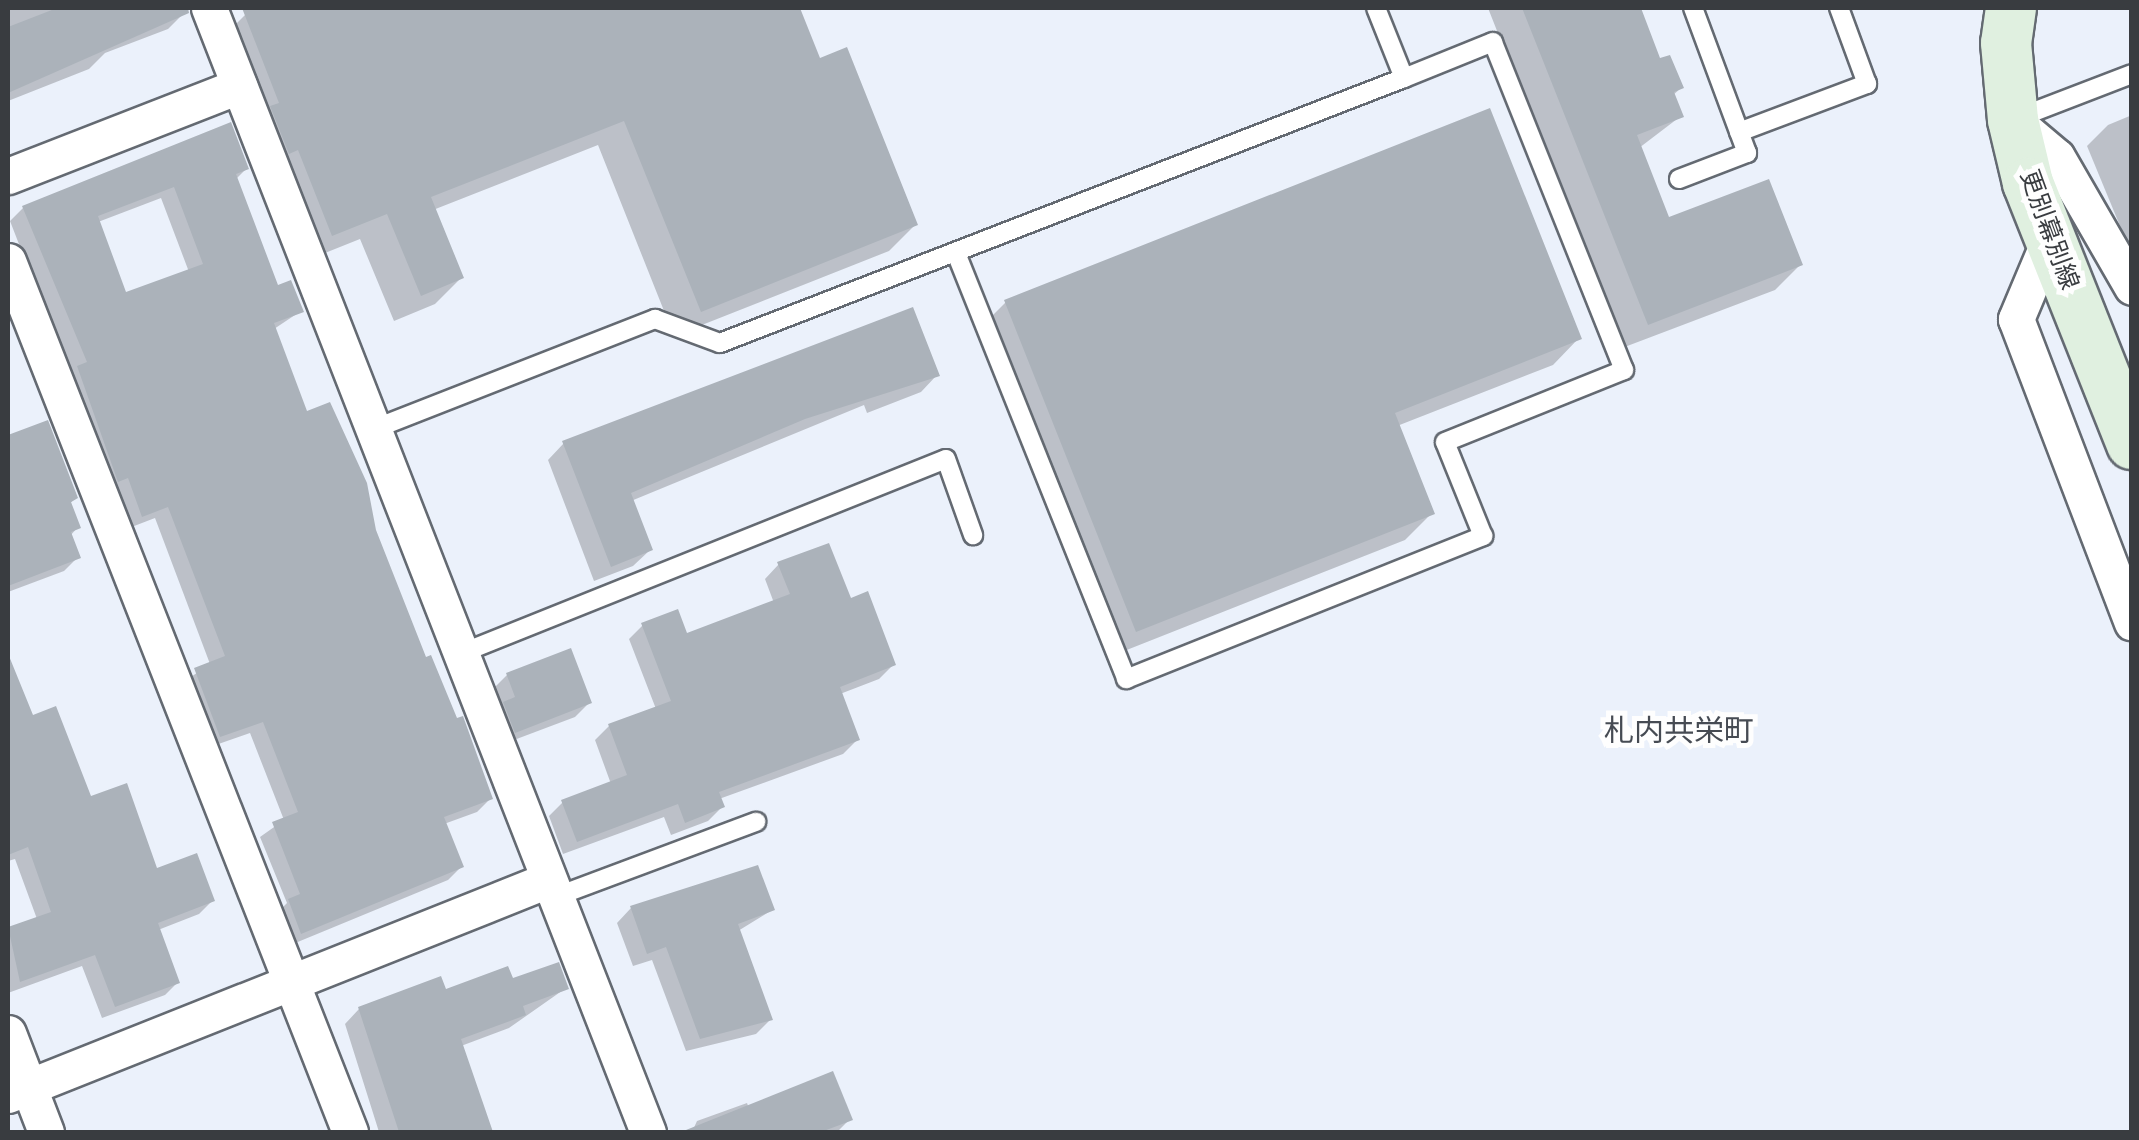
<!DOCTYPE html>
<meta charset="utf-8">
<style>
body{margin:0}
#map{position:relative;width:2139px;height:1140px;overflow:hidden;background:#ebf1fb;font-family:Roboto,"Noto Sans JP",sans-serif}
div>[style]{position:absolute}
.shadow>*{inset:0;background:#0003}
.building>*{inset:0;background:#abb2ba}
.roads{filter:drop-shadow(2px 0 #646a72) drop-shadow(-2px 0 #646a72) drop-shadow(0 2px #646a72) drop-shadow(0 -2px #646a72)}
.lane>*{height:18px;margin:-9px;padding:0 9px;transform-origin:9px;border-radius:9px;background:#fff}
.street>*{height:35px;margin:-17.5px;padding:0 17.5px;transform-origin:17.5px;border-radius:17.5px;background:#fff}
.secondary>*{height:50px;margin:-25px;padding:0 25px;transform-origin:25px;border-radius:25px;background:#e0f0e0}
span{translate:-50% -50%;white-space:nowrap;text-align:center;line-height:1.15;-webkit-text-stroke:10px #fefefe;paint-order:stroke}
.street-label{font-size:25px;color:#393c40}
.quarter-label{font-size:30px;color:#464b53}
.frame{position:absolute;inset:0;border:10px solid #393c40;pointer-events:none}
</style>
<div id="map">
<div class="shadow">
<i style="clip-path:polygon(8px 8px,181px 8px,183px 14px,168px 29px,105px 53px,89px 69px,8px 101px)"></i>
<i style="clip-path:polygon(263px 8px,798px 8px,819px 62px,915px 225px,889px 251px,674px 336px,598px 145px,433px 210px,461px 278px,435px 304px,394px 321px,360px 239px,305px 261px,219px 41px,245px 15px)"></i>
<i style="clip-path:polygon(1488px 8px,1638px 8px,1659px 61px,1681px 88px,1672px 96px,1681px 116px,1639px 148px,1667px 220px,1800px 265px,1775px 290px,1622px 348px)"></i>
<i style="clip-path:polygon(2132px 115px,2132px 255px,2087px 146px,2108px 125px)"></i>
<i style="clip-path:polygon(evenodd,246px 169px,235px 180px,276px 288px,301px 311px,274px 329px,306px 414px,374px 531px,424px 660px,490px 799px,477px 812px,444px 824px,461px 867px,448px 880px,288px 946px,276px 914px,287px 903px,260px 837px,284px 820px,250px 733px,207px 748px,182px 683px,210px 664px,155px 518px,129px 528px,10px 221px,23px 208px,246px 169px,161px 198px,189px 272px,124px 295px,98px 222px,161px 198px)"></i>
<i style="clip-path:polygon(1006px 302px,1579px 338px,1553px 365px,1397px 426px,1432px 513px,1405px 540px,1109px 657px,979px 329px)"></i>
<i style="clip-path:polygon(937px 375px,921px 392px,867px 413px,864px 405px,631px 501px,650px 550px,633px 566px,594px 581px,548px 460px,564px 443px)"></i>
<i style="clip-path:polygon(48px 427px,76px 498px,69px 504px,78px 527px,70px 536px,78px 557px,64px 571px,8px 592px,8px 440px)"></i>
<i style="clip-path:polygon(779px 564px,849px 601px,893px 665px,879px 679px,840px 694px,857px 740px,843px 754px,719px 799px,722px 807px,708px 821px,671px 835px,664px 817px,563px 854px,549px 816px,563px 802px,611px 784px,595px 740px,609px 726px,656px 709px,629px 639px,643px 625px,686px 636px,774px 603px,765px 579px)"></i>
<i style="clip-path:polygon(8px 659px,31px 718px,89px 799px,156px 872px,212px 901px,199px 914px,158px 930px,178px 982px,165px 995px,102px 1018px,82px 966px,8px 993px,8px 930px,37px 919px,15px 859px,8px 861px)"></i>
<i style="clip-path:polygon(507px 675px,589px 703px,575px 717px,501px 745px,493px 689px)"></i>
<i style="clip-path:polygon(631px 908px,772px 910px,738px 931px,770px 1020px,756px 1034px,686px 1051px,652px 960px,633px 966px,617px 923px)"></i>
<i style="clip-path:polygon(511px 981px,566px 988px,509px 1028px,461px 1046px,492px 1132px,379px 1132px,345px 1024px,359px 1009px)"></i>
<i style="clip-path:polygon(747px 1103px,751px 1114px,850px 1119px,837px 1132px,761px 1132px,759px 1127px,692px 1132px,697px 1121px)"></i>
</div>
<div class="building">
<i style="clip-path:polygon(57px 8px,188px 8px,189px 13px,8px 93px,8px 27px)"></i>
<i style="clip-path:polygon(242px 8px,800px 8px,820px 58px,847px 47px,918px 225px,701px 312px,624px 121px,431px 197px,464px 278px,421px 296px,387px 214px,332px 236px,298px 150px,289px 154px,270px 106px,279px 103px)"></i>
<i style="clip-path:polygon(1522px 8px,1641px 8px,1660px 58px,1670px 55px,1684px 88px,1674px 92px,1684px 117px,1637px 135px,1669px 217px,1769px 179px,1803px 265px,1648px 325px)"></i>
<i style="clip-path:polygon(1490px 108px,1582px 339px,1395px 413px,1435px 514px,1136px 632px,1004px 300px)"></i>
<i style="clip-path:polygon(evenodd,231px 122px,249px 169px,236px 174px,278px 285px,291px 280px,304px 312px,274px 323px,307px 411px,330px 402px,367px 483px,376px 530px,426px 657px,431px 655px,457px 718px,463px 716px,493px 799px,444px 817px,464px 867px,301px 934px,288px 899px,300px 894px,272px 822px,298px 812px,263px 722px,220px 737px,194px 668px,225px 656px,168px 507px,142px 517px,128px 478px,118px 482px,77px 366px,87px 362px,22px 206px,231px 122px,174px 187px,203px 264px,126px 292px,98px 216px,174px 187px)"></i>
<i style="clip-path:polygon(913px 307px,940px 376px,805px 419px,631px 493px,653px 550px,611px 567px,562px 441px)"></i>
<i style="clip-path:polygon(48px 420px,78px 498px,71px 502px,81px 528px,71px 532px,81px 558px,8px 586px,8px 435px)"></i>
<i style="clip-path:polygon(829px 543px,851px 598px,868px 591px,896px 665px,840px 687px,860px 740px,719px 792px,725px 807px,685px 823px,678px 804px,577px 842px,561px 800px,627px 775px,608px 724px,671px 701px,641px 623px,678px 609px,687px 633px,790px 594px,777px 562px)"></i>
<i style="clip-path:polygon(571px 648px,592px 703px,515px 733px,503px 702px,515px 697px,506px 673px)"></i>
<i style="clip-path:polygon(9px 656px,33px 715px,56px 706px,91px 796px,127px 783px,157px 868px,197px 853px,215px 901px,158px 923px,180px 983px,115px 1007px,95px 955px,20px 982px,8px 927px,51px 912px,28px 847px,8px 855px)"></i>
<i style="clip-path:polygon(758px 865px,775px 910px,738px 924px,773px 1020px,700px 1039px,666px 947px,647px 954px,630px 906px)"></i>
<i style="clip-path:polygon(559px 962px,569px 989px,523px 1006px,526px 1015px,461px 1039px,493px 1132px,399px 1132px,358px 1007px,441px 976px,446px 989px,508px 966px,513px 978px)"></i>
<i style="clip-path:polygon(833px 1071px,853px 1120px,821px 1132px,681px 1132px)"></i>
</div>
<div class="roads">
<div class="lane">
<i style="left:2015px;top:119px;width:125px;rotate:-21deg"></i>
<i style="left:1739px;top:132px;width:137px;rotate:-20.6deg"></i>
<i style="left:1867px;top:84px;width:81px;rotate:-110.2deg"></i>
<i style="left:1679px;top:179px;width:73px;rotate:-20.9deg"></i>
<i style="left:1747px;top:153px;width:155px;rotate:-110.4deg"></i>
<i style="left:956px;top:253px;width:459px;rotate:68.2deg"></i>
<i style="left:1126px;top:679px;width:385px;rotate:-21.8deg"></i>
<i style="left:1483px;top:536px;width:101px;rotate:-112deg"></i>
<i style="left:1445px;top:442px;width:193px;rotate:-21.9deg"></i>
<i style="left:1624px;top:370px;width:353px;rotate:-111.8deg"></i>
<i style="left:1493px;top:42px;width:96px;rotate:158deg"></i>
<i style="left:374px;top:429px;width:302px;rotate:-21.4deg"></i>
<i style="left:655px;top:319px;width:69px;rotate:20.3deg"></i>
<i style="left:720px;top:343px;width:734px;rotate:-21.18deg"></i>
<i style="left:1404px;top:78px;width:75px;rotate:-111.8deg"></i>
<i style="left:462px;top:653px;width:521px;rotate:-21.84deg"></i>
<i style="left:946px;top:459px;width:81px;rotate:70.4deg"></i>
<i style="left:555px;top:897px;width:215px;rotate:-20.5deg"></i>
</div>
<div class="street">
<i style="left:209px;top:8px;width:1207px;rotate:68.67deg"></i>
<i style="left:2013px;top:120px;width:57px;rotate:40.1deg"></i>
<i style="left:2057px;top:157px;width:150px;rotate:60deg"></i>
<i style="left:8px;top:176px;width:248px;rotate:-21.3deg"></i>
<i style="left:2050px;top:238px;width:88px;rotate:112.8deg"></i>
<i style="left:2016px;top:319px;width:325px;rotate:69.1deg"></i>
<i style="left:8px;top:261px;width:936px;rotate:68.56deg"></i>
<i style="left:8px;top:1033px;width:106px;rotate:69deg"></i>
<i style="left:8px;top:1095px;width:581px;rotate:-21.71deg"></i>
</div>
<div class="secondary">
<i style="left:2011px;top:8px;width:35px;rotate:98deg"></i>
<i style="left:2006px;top:43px;width:77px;rotate:84.8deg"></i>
<i style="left:2013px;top:120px;width:65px;rotate:76.6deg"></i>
<i style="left:2028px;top:183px;width:281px;rotate:68.3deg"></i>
</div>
</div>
<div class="street-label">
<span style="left:2049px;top:230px;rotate:70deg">更別幕別線</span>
</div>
<div class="quarter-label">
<span style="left:1679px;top:731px">札内共栄町</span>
</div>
<div class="frame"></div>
</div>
